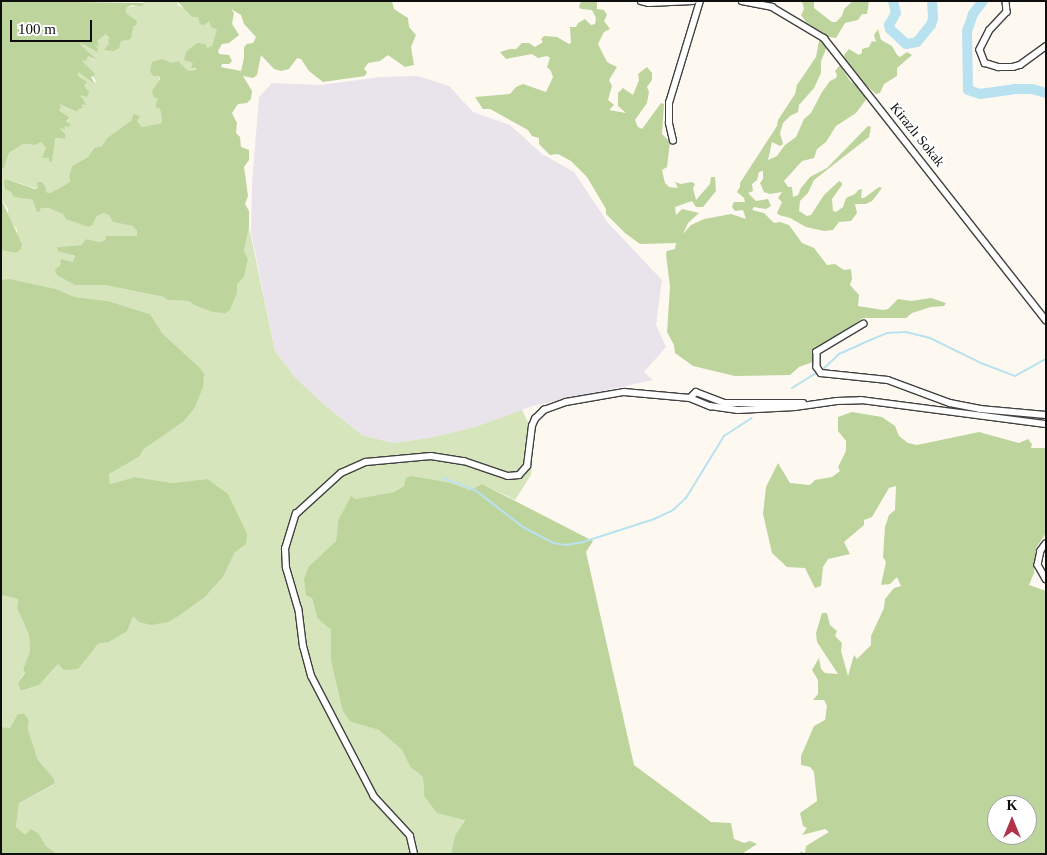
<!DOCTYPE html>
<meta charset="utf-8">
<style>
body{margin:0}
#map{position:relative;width:1047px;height:855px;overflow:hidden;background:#fdf9f0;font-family:Georgia,serif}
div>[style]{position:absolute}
.industrial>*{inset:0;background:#e9e3eb}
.green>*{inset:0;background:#d6e5bc}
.forest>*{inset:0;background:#bdd49d}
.stream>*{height:2px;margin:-1px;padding:0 1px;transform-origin:1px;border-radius:1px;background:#b9e2f0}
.river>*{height:10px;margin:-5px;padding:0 5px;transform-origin:5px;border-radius:5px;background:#b9e2f0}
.roads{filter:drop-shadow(1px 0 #414141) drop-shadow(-1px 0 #414141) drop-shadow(0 1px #414141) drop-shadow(0 -1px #414141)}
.minor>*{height:5.5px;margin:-2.75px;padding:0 2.75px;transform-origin:2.75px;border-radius:2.75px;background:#fff}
span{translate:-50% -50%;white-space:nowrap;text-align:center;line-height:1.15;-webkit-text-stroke:5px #fff;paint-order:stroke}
.street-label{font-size:14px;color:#0e0e0e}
.frame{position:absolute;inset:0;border:2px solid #0e0e0e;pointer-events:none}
.north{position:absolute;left:987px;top:795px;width:50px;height:50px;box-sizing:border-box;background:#fff;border:1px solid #9f9f9f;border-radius:50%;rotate:0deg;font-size:14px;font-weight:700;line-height:20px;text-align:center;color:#0e0e0e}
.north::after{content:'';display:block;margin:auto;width:18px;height:22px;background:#b03349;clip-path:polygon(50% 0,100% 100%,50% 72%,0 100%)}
.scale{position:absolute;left:10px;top:20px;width:82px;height:22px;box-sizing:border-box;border:2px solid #0e0e0e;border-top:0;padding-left:6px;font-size:15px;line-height:18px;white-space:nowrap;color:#0e0e0e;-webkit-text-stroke:4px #fff;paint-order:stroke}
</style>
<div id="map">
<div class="industrial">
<i style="clip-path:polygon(418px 76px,449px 86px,473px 112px,510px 125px,542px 154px,574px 172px,608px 223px,662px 280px,656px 325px,666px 347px,644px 372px,653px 380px,533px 406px,475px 427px,429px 438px,393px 443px,362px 435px,321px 402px,295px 377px,275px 351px,251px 232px,252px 184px,259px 97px,272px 83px,321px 85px,380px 77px)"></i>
</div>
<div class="green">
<i style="clip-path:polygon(143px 1px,177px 1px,178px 5px,218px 28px,212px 46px,193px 63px,195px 70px,159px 76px,158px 99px,162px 123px,142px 127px,137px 121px,132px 120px,107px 138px,102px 146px,94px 148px,88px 157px,72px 166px,69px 176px,70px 182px,50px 193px,6px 179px,14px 197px,33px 200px,41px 208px,49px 208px,93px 224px,97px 216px,102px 212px,109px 215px,114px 222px,134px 226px,137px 231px,137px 236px,106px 236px,105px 240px,100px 242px,86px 239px,81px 245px,57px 247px,75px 257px,75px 285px,105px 285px,164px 297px,167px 300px,189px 301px,194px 305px,230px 310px,237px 294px,237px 284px,245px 272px,248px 259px,244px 251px,249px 227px,275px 351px,295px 377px,321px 402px,362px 435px,393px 443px,429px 438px,475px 427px,522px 410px,534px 434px,531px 475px,515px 500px,482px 484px,470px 490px,451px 483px,404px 486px,394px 492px,355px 499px,338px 521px,336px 541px,309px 566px,312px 598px,317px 618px,331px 630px,331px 661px,351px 722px,379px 730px,402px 750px,410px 767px,423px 777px,424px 796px,465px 819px,455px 835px,451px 854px,57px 854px,46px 846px,39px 834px,25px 836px,16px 827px,19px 803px,53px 785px,54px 780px,38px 760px,28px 730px,29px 720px,18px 715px,10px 728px,1px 727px,1px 595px,18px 599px,17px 608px,29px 635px,30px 651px,23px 669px,25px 672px,18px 683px,22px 691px,39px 685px,58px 664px,78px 668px,98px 644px,109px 642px,133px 616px,180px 615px,205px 597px,223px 577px,235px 552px,207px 479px,172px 483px,135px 477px,110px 484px,109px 474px,139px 457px,144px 449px,184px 420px,199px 367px,163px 334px,150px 314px,108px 301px,75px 297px,56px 289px,1px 280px,1px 250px,16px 253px,17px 230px,8px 217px,8px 209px,1px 199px,1px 168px,4px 168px,9px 153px,23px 144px,36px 145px,41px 142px,46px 148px,55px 138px,64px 139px,58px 128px,64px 125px,70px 118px,58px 109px,58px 103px,62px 103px,76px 112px,81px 104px,87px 104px,79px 95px,84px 85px,78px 76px,78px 72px,95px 83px,96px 81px,80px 59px,88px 56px,97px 62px,80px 44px,100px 46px,96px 41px,106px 34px,120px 42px,136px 20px,126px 13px,126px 8px,144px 3px)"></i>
</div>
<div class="forest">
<i style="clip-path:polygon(1px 1px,144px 3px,142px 6px,132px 5px,126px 8px,126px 13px,136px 20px,137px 24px,133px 27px,131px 39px,121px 41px,119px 48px,114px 51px,104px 50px,109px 44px,108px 40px,110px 38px,106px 34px,97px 41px,100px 47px,95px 45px,98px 49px,97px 52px,85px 45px,80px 44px,98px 61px,88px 56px,86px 61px,81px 60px,94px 73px,95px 75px,91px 77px,95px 84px,78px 72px,78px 76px,87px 82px,84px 86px,89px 92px,87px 97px,80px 95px,87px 105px,82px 104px,83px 108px,78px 109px,77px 112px,58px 103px,61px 106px,59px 110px,70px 118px,66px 121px,70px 124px,69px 127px,64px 126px,65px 129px,59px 128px,65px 134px,65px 139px,55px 138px,52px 161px,49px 162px,49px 158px,42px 158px,46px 148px,41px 142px,36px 145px,23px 144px,9px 153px,4px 168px,1px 168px)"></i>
<i style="clip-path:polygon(evenodd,177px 1px,392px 1px,394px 9px,408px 18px,409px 27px,416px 35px,411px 47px,414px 65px,405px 67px,388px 55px,380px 61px,368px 63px,364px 69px,367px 72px,365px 76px,323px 82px,309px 71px,301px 59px,297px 58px,289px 69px,281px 71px,274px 69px,261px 55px,257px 75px,253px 78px,243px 76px,252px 91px,251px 99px,247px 103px,238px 104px,232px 113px,237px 123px,236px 133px,240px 137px,241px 147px,249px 150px,249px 160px,244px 167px,248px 196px,245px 204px,249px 211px,249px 227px,244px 251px,248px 259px,244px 277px,237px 284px,237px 294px,230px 310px,225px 313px,213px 312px,194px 305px,189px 301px,167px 300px,164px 297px,105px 285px,75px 285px,57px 275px,55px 269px,60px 266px,61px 259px,73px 262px,75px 256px,58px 251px,57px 247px,81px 245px,86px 239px,100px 242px,105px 240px,106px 236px,137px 236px,137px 231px,133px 226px,113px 222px,109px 215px,103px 213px,97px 216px,93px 224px,89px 227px,66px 219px,63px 214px,49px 208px,41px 208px,39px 212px,37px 212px,33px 200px,14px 197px,11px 192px,5px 189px,4px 181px,6px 179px,35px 189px,38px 188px,37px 182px,42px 182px,46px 188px,46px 192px,50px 193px,70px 182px,69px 176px,72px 166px,88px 157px,94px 148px,102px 146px,107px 138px,132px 120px,133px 114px,140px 116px,137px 121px,142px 127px,162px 123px,160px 109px,155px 107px,158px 99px,154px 97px,152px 91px,160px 79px,159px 76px,153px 76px,150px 71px,152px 62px,162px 59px,172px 63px,178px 61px,188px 71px,195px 70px,196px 68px,191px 68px,193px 63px,184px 60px,186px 52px,197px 43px,205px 44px,207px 48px,212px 46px,217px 29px,212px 28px,209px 22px,203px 25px,200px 24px,198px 17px,192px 17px,177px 1px,231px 9px,241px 15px,244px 24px,256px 37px,253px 43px,247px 44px,244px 47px,244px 58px,241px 71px,221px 67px,222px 64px,229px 64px,232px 61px,229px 55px,219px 54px,218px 51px,222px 44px,229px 43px,239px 35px,232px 24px,234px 13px,231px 9px)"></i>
<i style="clip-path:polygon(581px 1px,597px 1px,597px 9px,604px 10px,607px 15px,604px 21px,610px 29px,604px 32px,598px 44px,607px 62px,617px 67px,609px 80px,612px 86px,608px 100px,614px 105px,609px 110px,626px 113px,618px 106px,618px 93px,623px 88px,633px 95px,639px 80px,638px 74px,647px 67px,652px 73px,652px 80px,647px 87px,649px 92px,647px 103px,635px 120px,638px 127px,642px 129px,661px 103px,664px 104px,662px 134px,670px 142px,667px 167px,662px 170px,665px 183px,669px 187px,678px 188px,675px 182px,681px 184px,692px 182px,695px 184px,693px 188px,696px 200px,710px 184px,711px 177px,715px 177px,716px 191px,703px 207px,696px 207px,692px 201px,675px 207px,676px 215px,682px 209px,699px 213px,688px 223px,683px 234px,691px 225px,704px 219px,731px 214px,746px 219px,743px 210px,735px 211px,732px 207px,734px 202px,745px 202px,744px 198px,737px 192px,740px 187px,740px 183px,777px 126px,778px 120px,795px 94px,797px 85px,816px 57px,819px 41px,822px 39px,827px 47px,821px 61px,821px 73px,814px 88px,799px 105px,798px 112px,790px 116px,783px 123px,780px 133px,783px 144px,780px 146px,772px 142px,768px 160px,777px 156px,785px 145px,796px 137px,804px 119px,811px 113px,822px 92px,830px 81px,836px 78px,837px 75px,835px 71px,840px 65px,850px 81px,856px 85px,867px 97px,865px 101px,856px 113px,836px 126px,826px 142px,817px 149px,814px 158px,802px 161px,784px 181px,788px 187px,792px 187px,793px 197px,798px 195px,801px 188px,810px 177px,827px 168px,868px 126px,871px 127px,869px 137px,814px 180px,808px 193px,800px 201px,799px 211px,807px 216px,811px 215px,824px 195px,839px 181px,842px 183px,842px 185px,832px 199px,833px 211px,836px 212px,843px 207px,846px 198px,855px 194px,858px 190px,862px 189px,861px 198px,864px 198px,879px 187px,882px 188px,872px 201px,866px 204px,855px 204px,857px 213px,851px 221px,839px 222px,833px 230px,824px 231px,806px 227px,790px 218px,779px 215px,777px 213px,782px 202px,778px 198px,782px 192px,770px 194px,764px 192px,760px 183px,763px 179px,763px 171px,759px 172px,757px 180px,752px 184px,753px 191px,748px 193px,756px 201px,768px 199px,771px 206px,766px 209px,754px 207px,752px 210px,764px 213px,774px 223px,780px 222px,789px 225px,802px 243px,814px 248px,827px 265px,835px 264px,844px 270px,851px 269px,852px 279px,850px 285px,859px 295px,858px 306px,883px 310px,888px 309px,898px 299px,911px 301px,931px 298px,946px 303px,944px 306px,931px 307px,912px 313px,906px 318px,863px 318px,818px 349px,814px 354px,813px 362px,799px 367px,790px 375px,735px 376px,693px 366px,675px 353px,674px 345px,667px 332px,670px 287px,666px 254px,667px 251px,675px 249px,676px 243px,640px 244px,625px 233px,606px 214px,606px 209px,587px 177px,571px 161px,558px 154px,550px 155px,539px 144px,539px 138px,532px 136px,528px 130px,490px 109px,483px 109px,475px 97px,510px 94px,516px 87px,523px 84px,546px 92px,553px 77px,551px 71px,547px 67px,550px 58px,547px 56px,538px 58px,532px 54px,506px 59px,500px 52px,510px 49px,516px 49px,522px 43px,529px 43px,535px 47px,543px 42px,541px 39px,544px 36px,557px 37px,569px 44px,571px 43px,570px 27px,576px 27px,578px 23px,585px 19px,591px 25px,595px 24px,596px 18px,592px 10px,581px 9px,579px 7px)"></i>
<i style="clip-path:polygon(802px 1px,814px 1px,814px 8px,832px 22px,836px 22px,842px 16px,844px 9px,853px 1px,869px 1px,867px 14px,862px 14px,858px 20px,845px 23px,836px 38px,828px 37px,806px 22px,801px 15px,804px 9px)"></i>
<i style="clip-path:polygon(878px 29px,881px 40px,892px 46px,897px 55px,900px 57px,907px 52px,912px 55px,897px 68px,897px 76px,884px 84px,880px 93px,876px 94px,859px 79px,847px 63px,844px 55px,849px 49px,859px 55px,862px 53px,862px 49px,869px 47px,872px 41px,876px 42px,874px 35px)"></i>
<i style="clip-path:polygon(1px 199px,22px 244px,21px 249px,16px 253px,1px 250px)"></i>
<i style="clip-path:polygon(9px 279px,56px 289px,75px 297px,108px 301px,150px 314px,163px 334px,199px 367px,204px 374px,203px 387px,195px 407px,184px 421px,144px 449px,139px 457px,109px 474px,110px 484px,135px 477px,172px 483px,207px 479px,228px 494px,247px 534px,246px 544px,235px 552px,223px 577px,205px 597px,180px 615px,168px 622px,151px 625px,139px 622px,133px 616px,127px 631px,109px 642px,98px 644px,78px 669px,64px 670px,58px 664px,39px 685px,21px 691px,18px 683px,25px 673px,23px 669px,30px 651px,29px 635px,17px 608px,18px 599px,1px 595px,1px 280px)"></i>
<i style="clip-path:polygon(evenodd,852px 412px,882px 417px,895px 426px,899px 436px,908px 443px,917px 445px,979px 432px,1019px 443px,1028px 439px,1032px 444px,1031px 448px,1046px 448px,1046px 533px,1036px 548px,1034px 573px,1029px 585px,1046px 591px,1046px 854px,802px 854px,799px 851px,805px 853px,806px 846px,829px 832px,825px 829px,802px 835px,807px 828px,803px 826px,800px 813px,817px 801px,814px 772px,810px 767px,801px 765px,801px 756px,814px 726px,825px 720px,827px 706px,824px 700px,813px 700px,818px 694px,818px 680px,812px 670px,819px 658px,821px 669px,825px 673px,838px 674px,817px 642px,816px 633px,822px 613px,827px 613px,830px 625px,837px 631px,835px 636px,842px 643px,841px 651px,848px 676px,854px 655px,857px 659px,871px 645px,871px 636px,884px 608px,885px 599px,894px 588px,901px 586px,897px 577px,890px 584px,881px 585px,886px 562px,883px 557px,885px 527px,889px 515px,895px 510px,896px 486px,889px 488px,872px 517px,864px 520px,864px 525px,844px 542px,850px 554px,828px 559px,823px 567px,821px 586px,815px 588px,805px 568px,787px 567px,772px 553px,763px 514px,766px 487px,778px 463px,790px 483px,810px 485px,815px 480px,832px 477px,840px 471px,838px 467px,846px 451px,846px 441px,838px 431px,838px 417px,852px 412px,997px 805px,1027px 805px,1027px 835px,997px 835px,997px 805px)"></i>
<i style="clip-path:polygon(411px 476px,451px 483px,470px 490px,482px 484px,593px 541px,586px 552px,634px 765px,711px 822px,731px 823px,734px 839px,744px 843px,750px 841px,757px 844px,742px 854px,451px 854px,455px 835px,465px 820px,437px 813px,424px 796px,423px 777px,410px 767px,402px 750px,379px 730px,351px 722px,343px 711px,331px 661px,331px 630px,317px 618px,312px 598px,306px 595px,304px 579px,309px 566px,336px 541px,338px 521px,351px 496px,355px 499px,394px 492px,404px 486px,406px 478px)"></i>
<i style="clip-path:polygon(18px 714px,24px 714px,29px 720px,28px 730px,38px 760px,54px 779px,54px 784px,19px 803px,16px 827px,25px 835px,31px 829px,39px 834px,46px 846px,57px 854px,1px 854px,1px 727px,10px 728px)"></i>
</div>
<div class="stream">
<i style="left:822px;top:370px;width:23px;rotate:-43deg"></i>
<i style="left:839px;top:354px;width:24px;rotate:-24deg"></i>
<i style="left:861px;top:344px;width:28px;rotate:-23deg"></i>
<i style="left:887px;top:333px;width:19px;rotate:-3deg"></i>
<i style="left:906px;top:332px;width:25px;rotate:14deg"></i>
<i style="left:930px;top:338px;width:57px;rotate:26.1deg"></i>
<i style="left:981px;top:363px;width:36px;rotate:21deg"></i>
<i style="left:1015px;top:376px;width:35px;rotate:-29deg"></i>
<i style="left:792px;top:388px;width:31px;rotate:-32deg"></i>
<i style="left:443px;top:478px;width:34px;rotate:21deg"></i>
<i style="left:475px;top:490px;width:61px;rotate:37.6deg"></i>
<i style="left:523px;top:527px;width:34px;rotate:28deg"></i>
<i style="left:553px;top:543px;width:12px;rotate:9deg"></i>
<i style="left:565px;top:545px;width:18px;rotate:-9deg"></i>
<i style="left:583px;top:542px;width:75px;rotate:-17.9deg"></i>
<i style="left:654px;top:519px;width:21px;rotate:-25deg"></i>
<i style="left:673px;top:510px;width:18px;rotate:-43deg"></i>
<i style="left:686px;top:498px;width:73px;rotate:-58.5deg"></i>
<i style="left:724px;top:436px;width:33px;rotate:-33deg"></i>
</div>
<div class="river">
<i style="left:893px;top:1px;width:12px;rotate:76deg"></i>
<i style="left:896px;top:13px;width:14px;rotate:120deg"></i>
<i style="left:889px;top:25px;width:4px;rotate:76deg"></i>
<i style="left:890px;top:29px;width:22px;rotate:43deg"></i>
<i style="left:906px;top:44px;width:11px;rotate:-10deg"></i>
<i style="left:917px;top:42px;width:22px;rotate:-51deg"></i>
<i style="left:931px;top:25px;width:7px;rotate:-74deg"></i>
<i style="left:933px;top:18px;width:17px;rotate:-93deg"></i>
<i style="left:983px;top:1px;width:16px;rotate:128deg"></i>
<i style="left:973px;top:14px;width:18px;rotate:109deg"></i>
<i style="left:967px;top:31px;width:59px;rotate:89deg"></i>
<i style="left:968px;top:90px;width:13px;rotate:18deg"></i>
<i style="left:980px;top:94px;width:34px;rotate:-8deg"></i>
<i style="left:1014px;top:89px;width:18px"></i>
<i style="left:1032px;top:89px;width:15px;rotate:16deg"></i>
</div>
<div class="roads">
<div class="minor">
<i style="left:641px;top:1px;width:8px;rotate:14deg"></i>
<i style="left:649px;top:3px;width:44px;rotate:-2.6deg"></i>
<i style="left:742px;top:1px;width:31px;rotate:11deg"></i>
<i style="left:772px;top:7px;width:61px;rotate:30.8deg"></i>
<i style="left:824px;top:38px;width:359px;rotate:51.8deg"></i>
<i style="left:1006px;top:1px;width:11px;rotate:85deg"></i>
<i style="left:1007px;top:12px;width:25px;rotate:133deg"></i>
<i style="left:990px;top:30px;width:22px;rotate:117deg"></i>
<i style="left:980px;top:50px;width:14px;rotate:69deg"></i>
<i style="left:985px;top:63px;width:14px;rotate:17deg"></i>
<i style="left:998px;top:67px;width:15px"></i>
<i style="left:1013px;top:67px;width:7px;rotate:-16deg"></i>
<i style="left:1020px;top:65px;width:32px;rotate:-36deg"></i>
<i style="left:673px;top:141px;width:18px;rotate:-103deg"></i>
<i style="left:669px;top:123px;width:20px;rotate:-90deg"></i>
<i style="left:669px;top:103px;width:107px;rotate:-73.1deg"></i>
<i style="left:864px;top:324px;width:55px;rotate:149.2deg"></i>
<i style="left:817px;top:352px;width:15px;rotate:90deg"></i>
<i style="left:817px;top:367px;width:7px;rotate:56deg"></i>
<i style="left:821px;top:373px;width:67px;rotate:6deg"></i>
<i style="left:888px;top:380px;width:66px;rotate:20.4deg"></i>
<i style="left:950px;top:403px;width:31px;rotate:11deg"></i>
<i style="left:980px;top:409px;width:66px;rotate:5.2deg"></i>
<i style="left:690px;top:398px;width:8px;rotate:-45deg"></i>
<i style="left:696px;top:392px;width:31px;rotate:21deg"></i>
<i style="left:725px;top:403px;width:78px"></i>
<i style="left:1046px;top:544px;width:9px;rotate:126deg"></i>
<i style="left:1041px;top:551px;width:14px;rotate:102deg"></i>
<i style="left:1038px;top:565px;width:16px;rotate:60deg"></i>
<i style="left:414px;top:854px;width:18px;rotate:-103deg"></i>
<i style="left:410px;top:836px;width:53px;rotate:-132.7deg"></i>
<i style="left:374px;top:797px;width:136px;rotate:-117.5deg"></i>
<i style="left:311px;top:676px;width:30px;rotate:-105deg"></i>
<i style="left:303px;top:647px;width:38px;rotate:-97deg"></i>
<i style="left:298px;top:609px;width:43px;rotate:-106.3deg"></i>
<i style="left:286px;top:568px;width:19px;rotate:-93deg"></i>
<i style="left:285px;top:549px;width:37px;rotate:-73deg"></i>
<i style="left:296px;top:514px;width:61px;rotate:-42.3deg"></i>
<i style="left:341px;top:473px;width:27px;rotate:-24deg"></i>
<i style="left:366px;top:462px;width:65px;rotate:-5.3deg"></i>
<i style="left:431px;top:456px;width:33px;rotate:9deg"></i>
<i style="left:464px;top:461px;width:46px;rotate:18.8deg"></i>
<i style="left:508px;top:476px;width:11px;rotate:-5deg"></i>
<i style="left:519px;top:475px;width:12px;rotate:-48deg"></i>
<i style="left:527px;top:466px;width:40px;rotate:-82.9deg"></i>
<i style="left:532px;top:426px;width:8px;rotate:-67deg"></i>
<i style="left:535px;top:419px;width:13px;rotate:-45deg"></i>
<i style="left:544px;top:410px;width:23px;rotate:-20deg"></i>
<i style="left:566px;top:402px;width:59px;rotate:-9.8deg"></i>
<i style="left:624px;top:392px;width:66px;rotate:5.2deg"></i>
<i style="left:690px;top:398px;width:22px;rotate:22deg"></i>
<i style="left:710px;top:406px;width:28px;rotate:8deg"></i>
<i style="left:738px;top:410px;width:57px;rotate:-3deg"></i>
<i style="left:795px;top:407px;width:42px;rotate:-8.1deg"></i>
<i style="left:837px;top:401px;width:24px;rotate:-2deg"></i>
<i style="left:861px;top:400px;width:187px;rotate:7.4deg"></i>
</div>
</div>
<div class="street-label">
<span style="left:917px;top:135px;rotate:51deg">Kirazlı Sokak</span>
</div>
<div class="frame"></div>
<div class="north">K</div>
<div class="scale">100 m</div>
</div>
